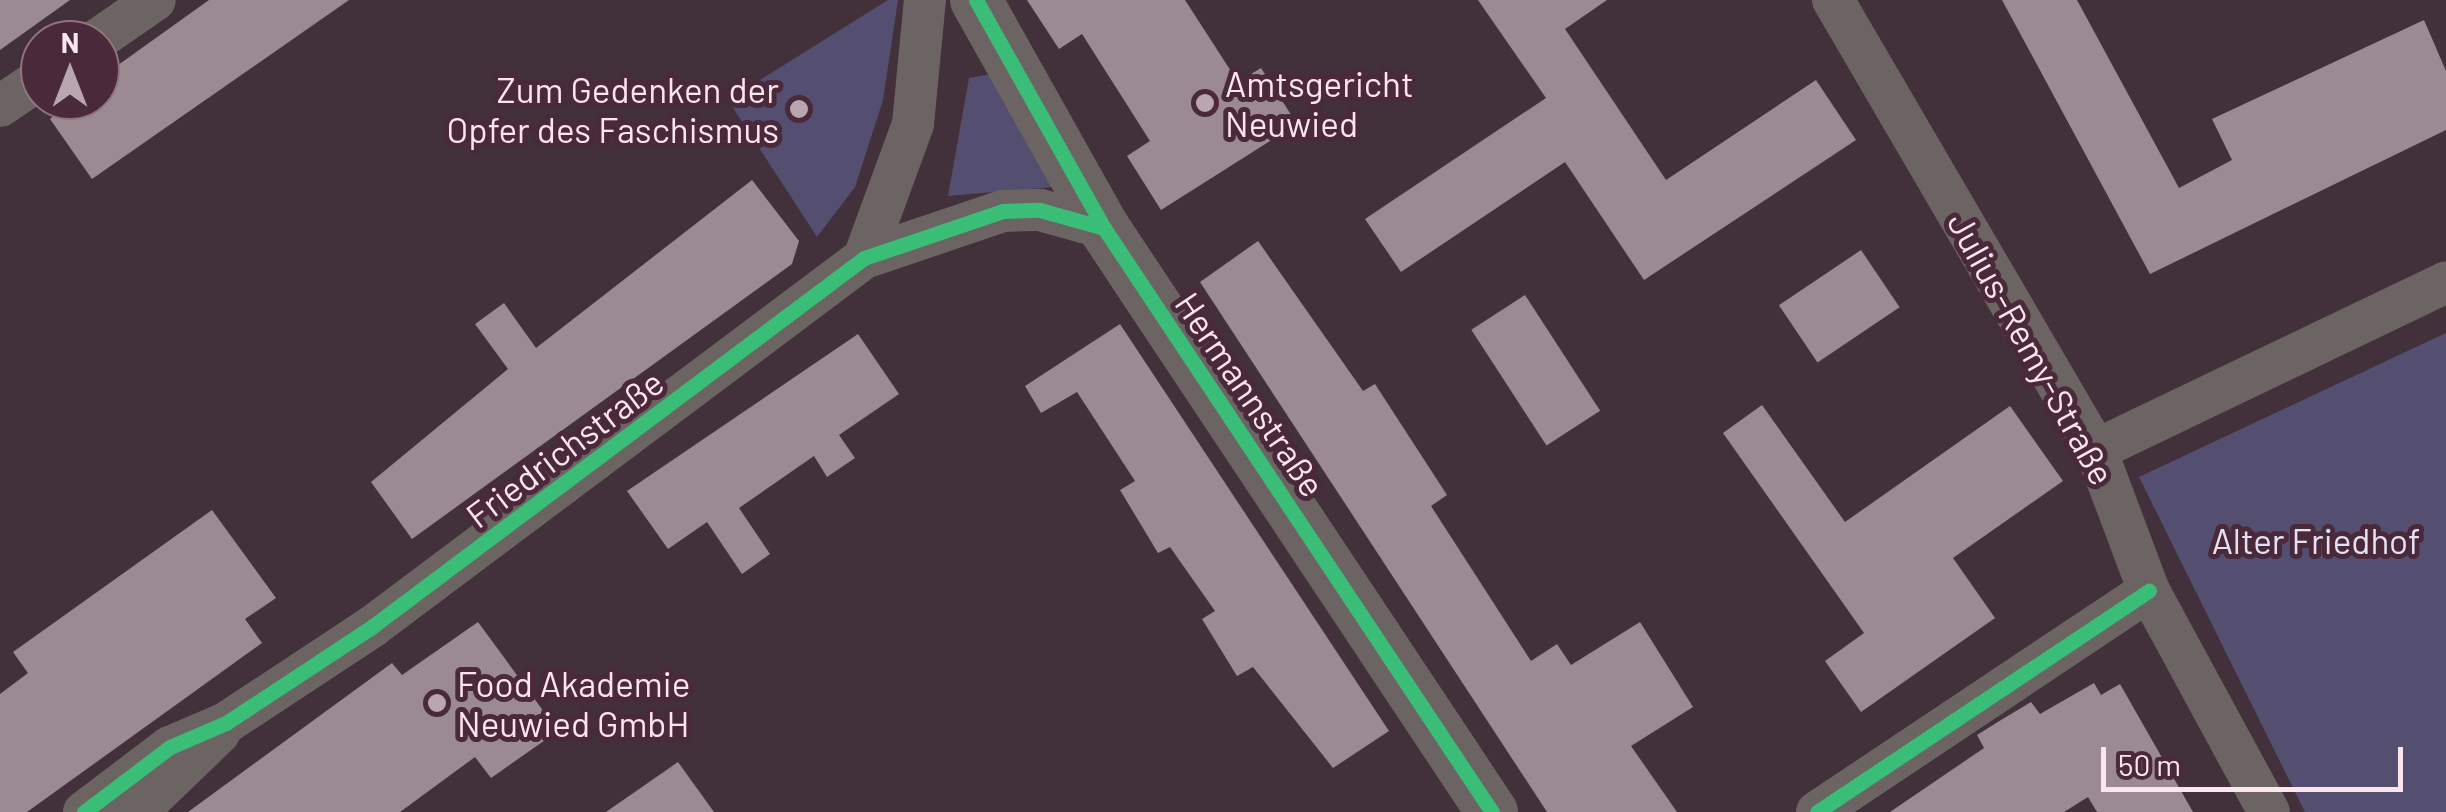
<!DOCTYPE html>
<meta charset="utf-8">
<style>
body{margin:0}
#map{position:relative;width:2446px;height:812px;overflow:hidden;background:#42313a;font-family:Barlow,sans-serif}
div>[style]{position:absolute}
.green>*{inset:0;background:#544f71}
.building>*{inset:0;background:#9c8a93;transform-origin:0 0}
.minor>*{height:42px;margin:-21px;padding:0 21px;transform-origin:21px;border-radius:21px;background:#6c6463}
.tertiary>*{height:52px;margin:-26px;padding:0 26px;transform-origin:26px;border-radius:26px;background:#6c6463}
.cycleway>*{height:15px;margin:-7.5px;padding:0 7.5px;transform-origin:7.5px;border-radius:7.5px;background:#3abd76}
.dots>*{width:28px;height:28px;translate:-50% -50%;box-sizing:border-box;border:5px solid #4a293a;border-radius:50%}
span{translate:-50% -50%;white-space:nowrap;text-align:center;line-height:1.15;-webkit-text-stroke:10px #4a293a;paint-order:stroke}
.poi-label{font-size:35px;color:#fbe5ef}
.left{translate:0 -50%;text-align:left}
.right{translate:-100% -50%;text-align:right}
.street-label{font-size:35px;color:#fbe5ef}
.park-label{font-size:35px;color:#e3e2f3}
.north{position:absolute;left:20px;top:20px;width:100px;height:100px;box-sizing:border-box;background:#4a293a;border:2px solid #917482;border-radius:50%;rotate:0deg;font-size:28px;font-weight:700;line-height:40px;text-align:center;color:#fbe5ef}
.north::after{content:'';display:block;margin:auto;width:35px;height:45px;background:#baa6b0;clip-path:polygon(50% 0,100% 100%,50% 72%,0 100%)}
.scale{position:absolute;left:2101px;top:747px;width:302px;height:45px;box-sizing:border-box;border:5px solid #fbe5ef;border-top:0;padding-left:12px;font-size:30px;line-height:35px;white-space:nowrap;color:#fbe5ef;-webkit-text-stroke:8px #4a293a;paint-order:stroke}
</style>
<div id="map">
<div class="green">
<i style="clip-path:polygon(888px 0,898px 0,883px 100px,855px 187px,817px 237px,728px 100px)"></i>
<i style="clip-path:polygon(992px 74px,1064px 186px,948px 196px,969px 78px)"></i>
<i style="clip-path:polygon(2446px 333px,2446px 812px,2305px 812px,2139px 477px)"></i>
</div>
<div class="building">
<i style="clip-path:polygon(0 0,70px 0,0 50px)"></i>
<i style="clip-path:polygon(209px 0,349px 0,92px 179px,50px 119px,73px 100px,100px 100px,100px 78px)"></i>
<i style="clip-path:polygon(1027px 0,1185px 0,1238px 82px,1261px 68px,1297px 124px,1161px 210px,1127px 156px,1150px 141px,1082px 34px,1059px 49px)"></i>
<i style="clip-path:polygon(1478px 0,1607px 0,1565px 29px,1666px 180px,1816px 80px,1856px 140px,1644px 280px,1565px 162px,1401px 272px,1365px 219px,1546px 98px)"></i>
<i style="clip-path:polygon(2002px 0,2077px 0,2179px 188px,2232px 160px,2212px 119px,2424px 20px,2446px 71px,2446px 130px,2150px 274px)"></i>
<i style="clip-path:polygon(752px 180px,799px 241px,792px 264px,412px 539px,371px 482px,508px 369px,475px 324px,504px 303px,536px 348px)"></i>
<i style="clip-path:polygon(1258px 241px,1363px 391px,1375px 384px,1447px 495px,1431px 506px,1531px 661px,1557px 644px,1571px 665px,1640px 622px,1693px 707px,1631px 746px,1677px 812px,1547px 812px,1200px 282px)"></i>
<i style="left:1861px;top:250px;width:69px;height:99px;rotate:56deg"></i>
<i style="left:1525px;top:295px;width:138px;height:64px;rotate:57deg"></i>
<i style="clip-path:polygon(1120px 324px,1389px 731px,1333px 768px,1253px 667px,1237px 676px,1202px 619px,1215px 611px,1170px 547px,1158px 553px,1120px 490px,1135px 481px,1077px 392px,1041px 413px,1025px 386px)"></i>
<i style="clip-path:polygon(858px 334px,899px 394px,839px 435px,855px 458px,827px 477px,814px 456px,739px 508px,770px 554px,742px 574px,707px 522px,668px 549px,627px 491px)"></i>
<i style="clip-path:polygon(1762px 405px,1845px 522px,2010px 406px,2063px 481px,1953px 558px,1995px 618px,1861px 712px,1825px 661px,1864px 633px,1723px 433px)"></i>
<i style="clip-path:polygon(212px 510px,276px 598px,245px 619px,262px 643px,27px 812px,0 812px,0 694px,28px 673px,13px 652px)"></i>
<i style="clip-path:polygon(478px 622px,558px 731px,491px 778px,475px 757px,400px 812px,188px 812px,392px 663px,402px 675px)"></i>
<i style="clip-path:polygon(2094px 683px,2101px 695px,2120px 684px,2193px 812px,2097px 812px,2088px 797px,2064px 812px,1890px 812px,1984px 748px,1977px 735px,2001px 720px,2031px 702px,2040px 714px)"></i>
<i style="clip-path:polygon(678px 762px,714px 812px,606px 812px)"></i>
</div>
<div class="minor">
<i style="left:1833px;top:0;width:521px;rotate:59.7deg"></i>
<i style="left:2096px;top:450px;width:151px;rotate:69.4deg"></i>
<i style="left:2149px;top:591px;width:251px;rotate:61.5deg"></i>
<i style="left:97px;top:40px;width:70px;rotate:-34.6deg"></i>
<i style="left:0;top:106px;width:48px;rotate:-34deg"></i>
<i style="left:864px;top:258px;width:143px;rotate:-69.9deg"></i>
<i style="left:913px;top:124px;width:125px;rotate:-84.5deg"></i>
<i style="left:2096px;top:450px;width:388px;rotate:-25.6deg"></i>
<i style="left:84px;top:812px;width:108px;rotate:-37.1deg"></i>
<i style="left:170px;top:747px;width:61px;rotate:-23.2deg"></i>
<i style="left:226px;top:723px;width:176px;rotate:-33.4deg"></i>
<i style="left:373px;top:626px;width:614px;rotate:-36.85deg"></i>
<i style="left:864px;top:258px;width:147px;rotate:-18.7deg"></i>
<i style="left:1003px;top:211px;width:37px;rotate:-2deg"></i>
<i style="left:1040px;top:210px;width:66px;rotate:15.7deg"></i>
<i style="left:137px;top:812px;width:114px;rotate:-43.9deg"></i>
<i style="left:1817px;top:812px;width:399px;rotate:-33.7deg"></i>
</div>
<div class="tertiary">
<i style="left:976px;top:0;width:261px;rotate:60.7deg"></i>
<i style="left:1104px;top:228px;width:701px;rotate:56.4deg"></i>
</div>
<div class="cycleway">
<i style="left:976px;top:0;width:261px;rotate:60.7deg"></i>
<i style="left:1104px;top:228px;width:701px;rotate:56.4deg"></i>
<i style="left:84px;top:812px;width:108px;rotate:-37.1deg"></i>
<i style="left:170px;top:747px;width:61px;rotate:-23.2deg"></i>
<i style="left:226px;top:723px;width:176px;rotate:-33.4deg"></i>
<i style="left:373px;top:626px;width:614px;rotate:-36.85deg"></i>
<i style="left:864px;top:258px;width:147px;rotate:-18.7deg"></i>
<i style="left:1003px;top:211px;width:37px;rotate:-2deg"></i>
<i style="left:1040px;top:210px;width:66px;rotate:15.7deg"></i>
<i style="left:1817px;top:812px;width:399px;rotate:-33.7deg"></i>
</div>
<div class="dots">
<i style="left:1205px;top:103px;background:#baa6b0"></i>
<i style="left:799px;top:109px;background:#baa6b0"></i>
<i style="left:437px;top:703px;background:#baa6b0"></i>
</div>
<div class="poi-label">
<span class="left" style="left:1225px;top:103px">Amtsgericht<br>Neuwied</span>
<span class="right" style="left:779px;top:109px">Zum Gedenken der<br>Opfer des Faschismus</span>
<span class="left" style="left:457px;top:703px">Food Akademie<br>Neuwied GmbH</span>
</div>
<div class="street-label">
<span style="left:2032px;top:348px;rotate:61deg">Julius-Remy-Straße</span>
<span style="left:1251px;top:394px;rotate:56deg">Hermannstraße</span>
<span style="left:564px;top:448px;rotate:-37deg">Friedrichstraße</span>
</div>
<div class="park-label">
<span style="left:2316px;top:540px">Alter Friedhof</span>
</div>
<div class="north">N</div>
<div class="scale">50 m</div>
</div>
